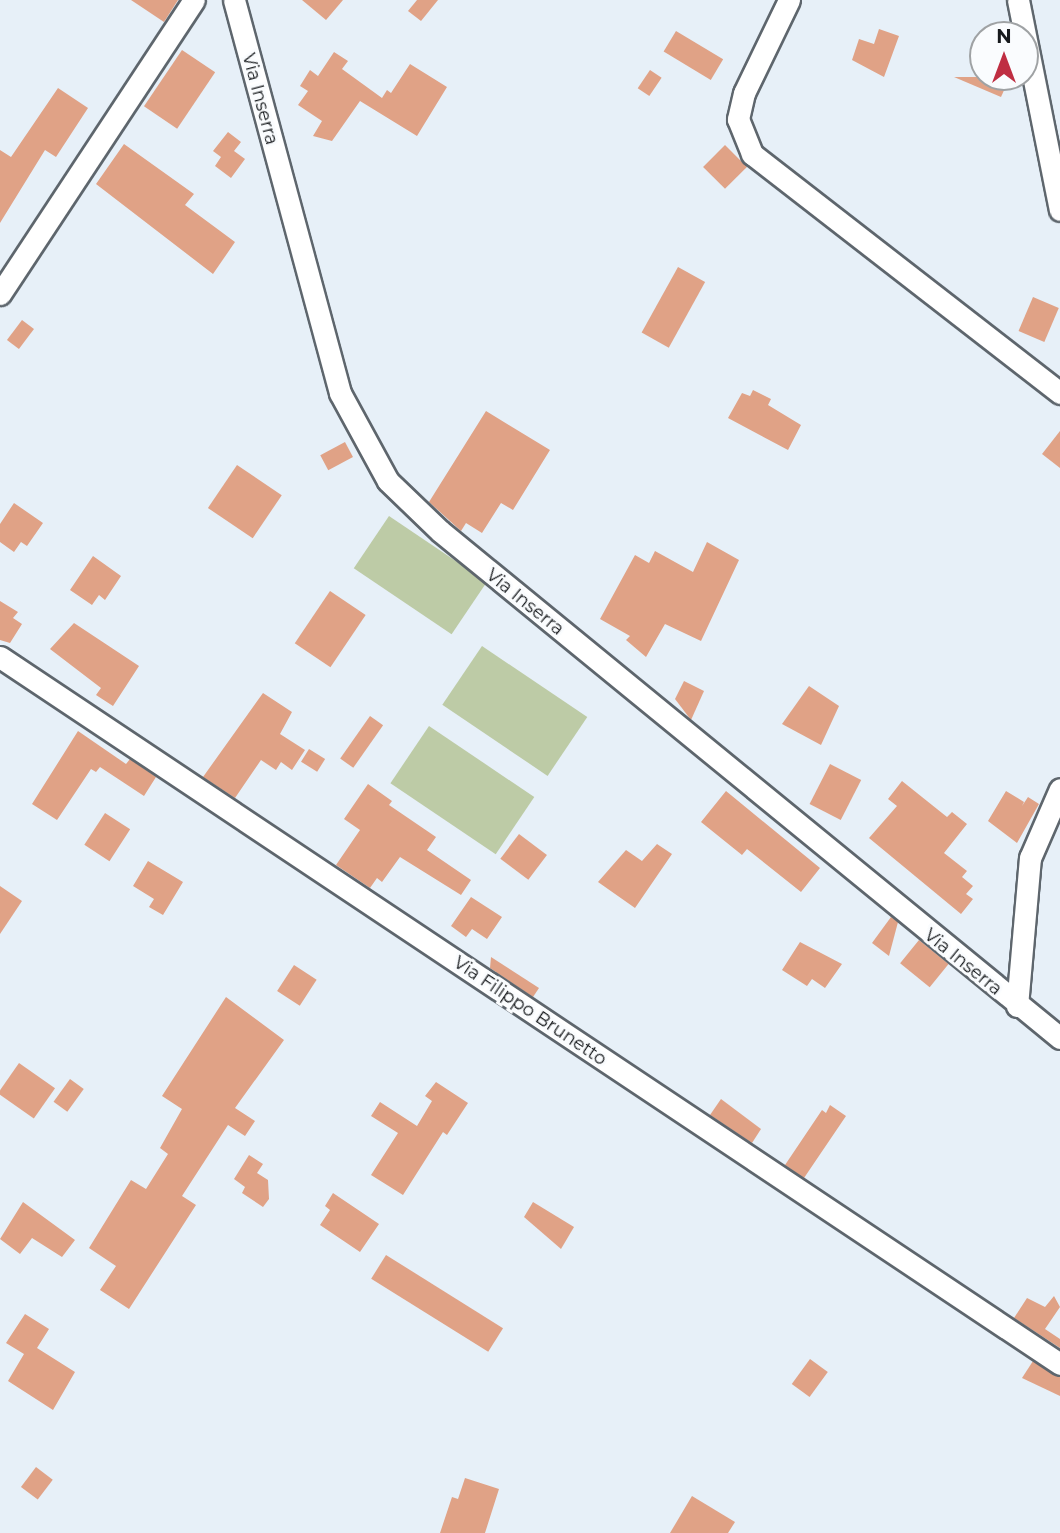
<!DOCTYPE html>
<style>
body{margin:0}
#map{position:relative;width:1060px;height:1533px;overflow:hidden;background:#e7f0f8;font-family:Montserrat,sans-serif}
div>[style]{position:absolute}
.green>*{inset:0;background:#bdcba6;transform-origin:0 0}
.building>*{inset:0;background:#e0a286;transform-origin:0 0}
.roads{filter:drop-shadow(2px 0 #5e666d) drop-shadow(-2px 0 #5e666d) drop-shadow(0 2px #5e666d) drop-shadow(0 -2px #5e666d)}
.minor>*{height:21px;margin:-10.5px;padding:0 10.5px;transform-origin:10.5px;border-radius:10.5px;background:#fff}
span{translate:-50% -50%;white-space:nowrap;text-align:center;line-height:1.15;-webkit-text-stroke:6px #fafcfe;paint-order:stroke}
.street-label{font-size:18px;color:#171a1d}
.north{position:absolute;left:969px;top:21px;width:70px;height:70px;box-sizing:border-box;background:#fafcfe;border:2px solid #9fa2a4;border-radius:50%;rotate:0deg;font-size:19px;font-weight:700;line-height:28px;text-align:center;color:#171a1d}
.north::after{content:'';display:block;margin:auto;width:24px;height:32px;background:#bf2e42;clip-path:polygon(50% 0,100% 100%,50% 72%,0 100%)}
</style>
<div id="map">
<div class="green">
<i style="left:389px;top:516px;width:118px;height:63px;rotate:34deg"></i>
<i style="left:482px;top:646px;width:127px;height:71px;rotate:34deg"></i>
<i style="left:429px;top:726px;width:127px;height:69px;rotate:34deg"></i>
</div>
<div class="building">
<i style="clip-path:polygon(131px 0,178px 0,164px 22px)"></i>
<i style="clip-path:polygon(302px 0,343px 0,326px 20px)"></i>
<i style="clip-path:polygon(417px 0,438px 0,421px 21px,408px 11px)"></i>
<i style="clip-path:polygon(879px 29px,899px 36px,884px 77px,852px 60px,859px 39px,874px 44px)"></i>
<i style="left:676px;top:31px;width:55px;height:24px;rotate:31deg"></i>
<i style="left:182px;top:50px;width:40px;height:68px;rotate:34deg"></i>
<i style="clip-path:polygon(334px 52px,348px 61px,342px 69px,382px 98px,387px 90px,391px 93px,410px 64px,447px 87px,417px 136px,360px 101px,332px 141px,313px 136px,322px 121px,298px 105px,308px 91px,300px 86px,310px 70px,318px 76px)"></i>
<i style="left:650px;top:70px;width:14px;height:22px;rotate:34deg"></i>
<i style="clip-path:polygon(954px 77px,1010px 77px,1001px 97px)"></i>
<i style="clip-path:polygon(58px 88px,88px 108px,56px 157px,45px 150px,0 223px,0 150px,11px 157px)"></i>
<i style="clip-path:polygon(228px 132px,241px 142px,234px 151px,245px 159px,231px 178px,215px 166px,221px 157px,213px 151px)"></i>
<i style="clip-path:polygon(124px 144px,194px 194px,185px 205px,235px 242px,213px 274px,96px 184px)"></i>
<i style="left:725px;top:145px;width:31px;height:31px;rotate:45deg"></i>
<i style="left:678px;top:267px;width:31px;height:75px;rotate:29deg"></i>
<i style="left:1033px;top:297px;width:28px;height:37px;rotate:23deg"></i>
<i style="left:22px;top:320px;width:15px;height:25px;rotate:37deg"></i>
<i style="clip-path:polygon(753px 390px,771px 399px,768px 405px,801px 425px,788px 450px,728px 418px,742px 393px,750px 396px)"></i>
<i style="clip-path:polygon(486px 411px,550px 450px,513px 510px,501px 503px,482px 533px,466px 523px,461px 531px,429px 502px)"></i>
<i style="clip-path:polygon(1060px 431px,1060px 468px,1042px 454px)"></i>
<i style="left:345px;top:442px;width:17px;height:28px;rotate:62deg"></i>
<i style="left:237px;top:465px;width:54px;height:52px;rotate:34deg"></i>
<i style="clip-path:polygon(14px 503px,43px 523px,27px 546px,21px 542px,14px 552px,0 542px,0 524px)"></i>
<i style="clip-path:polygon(707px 542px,739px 560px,701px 641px,665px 624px,646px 657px,626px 640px,630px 636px,600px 619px,635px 555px,649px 563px,655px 551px,693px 572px)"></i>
<i style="clip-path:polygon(93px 556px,121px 576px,105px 600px,99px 595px,92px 605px,70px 590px)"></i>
<i style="left:330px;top:591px;width:43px;height:63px;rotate:34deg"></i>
<i style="clip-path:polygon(0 601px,18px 612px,13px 618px,22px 624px,10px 643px,0 640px)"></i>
<i style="clip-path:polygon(74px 623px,139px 666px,113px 706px,96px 695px,101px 688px,50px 649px)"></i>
<i style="clip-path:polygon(684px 681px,704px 691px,691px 720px,675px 699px)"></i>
<i style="clip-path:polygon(809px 686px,839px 706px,821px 745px,782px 724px)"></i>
<i style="clip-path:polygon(263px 693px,292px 712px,280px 734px,305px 750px,292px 770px,281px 762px,276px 770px,261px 760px,235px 798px,203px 777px)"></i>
<i style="left:370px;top:716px;width:16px;height:52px;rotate:35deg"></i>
<i style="clip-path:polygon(78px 731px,126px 764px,130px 759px,156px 777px,144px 796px,100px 767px,96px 772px,91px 769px,57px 820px,32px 804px)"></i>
<i style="left:309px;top:749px;width:19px;height:15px;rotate:32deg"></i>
<i style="left:830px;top:764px;width:35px;height:45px;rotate:27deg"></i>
<i style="clip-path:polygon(902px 781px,947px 817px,952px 812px,967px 824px,944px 853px,967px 871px,962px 877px,973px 886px,966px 894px,973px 899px,961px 914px,869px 838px,897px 806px,888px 799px)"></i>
<i style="clip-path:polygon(368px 784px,392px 801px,389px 805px,436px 837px,427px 850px,471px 880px,461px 895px,400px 857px,382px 882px,377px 878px,370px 888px,336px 865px,360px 830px,344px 819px)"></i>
<i style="clip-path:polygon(726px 791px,820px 868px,801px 892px,747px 849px,742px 855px,701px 822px)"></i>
<i style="clip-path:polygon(1006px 791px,1024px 802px,1022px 806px,1028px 797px,1039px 804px,1017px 843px,988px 821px)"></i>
<i style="left:105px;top:813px;width:30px;height:38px;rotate:33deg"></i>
<i style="left:519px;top:834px;width:35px;height:31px;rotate:37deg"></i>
<i style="clip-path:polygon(657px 844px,672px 854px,635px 908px,598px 882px,626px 850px,642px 861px)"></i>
<i style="clip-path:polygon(148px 861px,183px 882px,163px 915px,149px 907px,154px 899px,133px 886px)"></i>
<i style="clip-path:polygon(0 886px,22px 901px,0 934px)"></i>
<i style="clip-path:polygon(471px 897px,502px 917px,487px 939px,472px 929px,466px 937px,451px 926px)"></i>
<i style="clip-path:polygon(891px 917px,898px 922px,889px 956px,872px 943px)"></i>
<i style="left:919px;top:940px;width:38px;height:30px;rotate:39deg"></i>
<i style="clip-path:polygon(800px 942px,842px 964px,825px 988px,812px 979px,807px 986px,782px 970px)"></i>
<i style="clip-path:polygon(491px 957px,539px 988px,533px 997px,490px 968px)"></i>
<i style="left:294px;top:965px;width:27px;height:31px;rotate:33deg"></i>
<i style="clip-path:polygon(226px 997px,284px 1040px,235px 1108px,255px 1121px,245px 1136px,228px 1125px,182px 1196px,196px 1205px,129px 1309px,100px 1290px,116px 1266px,89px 1248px,131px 1180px,146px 1189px,168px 1154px,160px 1148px,182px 1109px,162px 1096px)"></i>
<i style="left:19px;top:1063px;width:44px;height:37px;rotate:35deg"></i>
<i style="left:70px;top:1079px;width:17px;height:28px;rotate:36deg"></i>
<i style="clip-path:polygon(436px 1082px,468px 1103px,447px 1135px,443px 1132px,403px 1195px,371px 1175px,398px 1133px,371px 1116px,380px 1102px,417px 1126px,432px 1101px,425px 1096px)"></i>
<i style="clip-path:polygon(721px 1099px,761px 1129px,752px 1143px,710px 1115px)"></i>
<i style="clip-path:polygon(830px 1105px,846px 1116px,804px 1178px,785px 1165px,822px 1110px,826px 1113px)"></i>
<i style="clip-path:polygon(249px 1155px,263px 1164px,257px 1173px,268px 1180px,269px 1199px,263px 1207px,242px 1193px,245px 1187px,234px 1179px)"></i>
<i style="clip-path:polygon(333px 1193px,379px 1224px,360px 1252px,320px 1225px,330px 1210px,325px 1206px)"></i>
<i style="clip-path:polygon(23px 1202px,75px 1240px,62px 1257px,32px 1238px,20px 1254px,0 1239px)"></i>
<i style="clip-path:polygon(533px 1202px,574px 1227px,561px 1249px,524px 1217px)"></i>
<i style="left:386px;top:1255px;width:138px;height:28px;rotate:32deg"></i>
<i style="clip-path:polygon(1054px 1296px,1060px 1307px,1045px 1329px,1060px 1339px,1060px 1348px,1014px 1318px,1027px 1298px,1045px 1307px)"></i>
<i style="clip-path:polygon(25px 1314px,49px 1329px,37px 1348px,75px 1372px,53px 1410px,8px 1381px,24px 1354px,6px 1343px)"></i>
<i style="left:810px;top:1359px;width:22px;height:31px;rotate:36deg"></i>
<i style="clip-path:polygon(1033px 1361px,1060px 1377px,1060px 1396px,1022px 1378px)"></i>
<i style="left:36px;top:1467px;width:21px;height:25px;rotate:37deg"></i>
<i style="clip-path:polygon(465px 1478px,499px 1489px,485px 1533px,440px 1533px,452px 1497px,458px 1499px)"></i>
<i style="clip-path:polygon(692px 1496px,735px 1522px,728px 1533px,670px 1533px)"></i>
</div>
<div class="roads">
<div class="minor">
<i style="left:234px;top:0;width:407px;rotate:74.9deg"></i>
<i style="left:340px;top:393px;width:100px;rotate:61.4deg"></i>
<i style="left:388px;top:481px;width:72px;rotate:43.9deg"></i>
<i style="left:440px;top:531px;width:801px;rotate:39.27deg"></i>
<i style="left:789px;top:0;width:103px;rotate:115.8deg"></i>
<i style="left:744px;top:93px;width:27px;rotate:103deg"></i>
<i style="left:738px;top:119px;width:38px;rotate:68deg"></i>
<i style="left:752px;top:154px;width:390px;rotate:37.8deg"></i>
<i style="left:1018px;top:0;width:214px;rotate:78.7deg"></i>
<i style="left:0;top:294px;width:352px;rotate:-56.6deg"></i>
<i style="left:0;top:657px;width:1274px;rotate:33.7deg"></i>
<i style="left:1017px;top:1006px;width:149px;rotate:-85deg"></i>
<i style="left:1030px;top:858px;width:75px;rotate:-66.5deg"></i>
</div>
</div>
<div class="street-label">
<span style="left:260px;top:99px;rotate:75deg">Via Inserra</span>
<span style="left:525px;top:602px;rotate:39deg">Via Inserra</span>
<span style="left:963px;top:962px;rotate:39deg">Via Inserra</span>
<span style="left:530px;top:1011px;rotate:34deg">Via Filippo Brunetto</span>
</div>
<div class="north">N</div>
</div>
